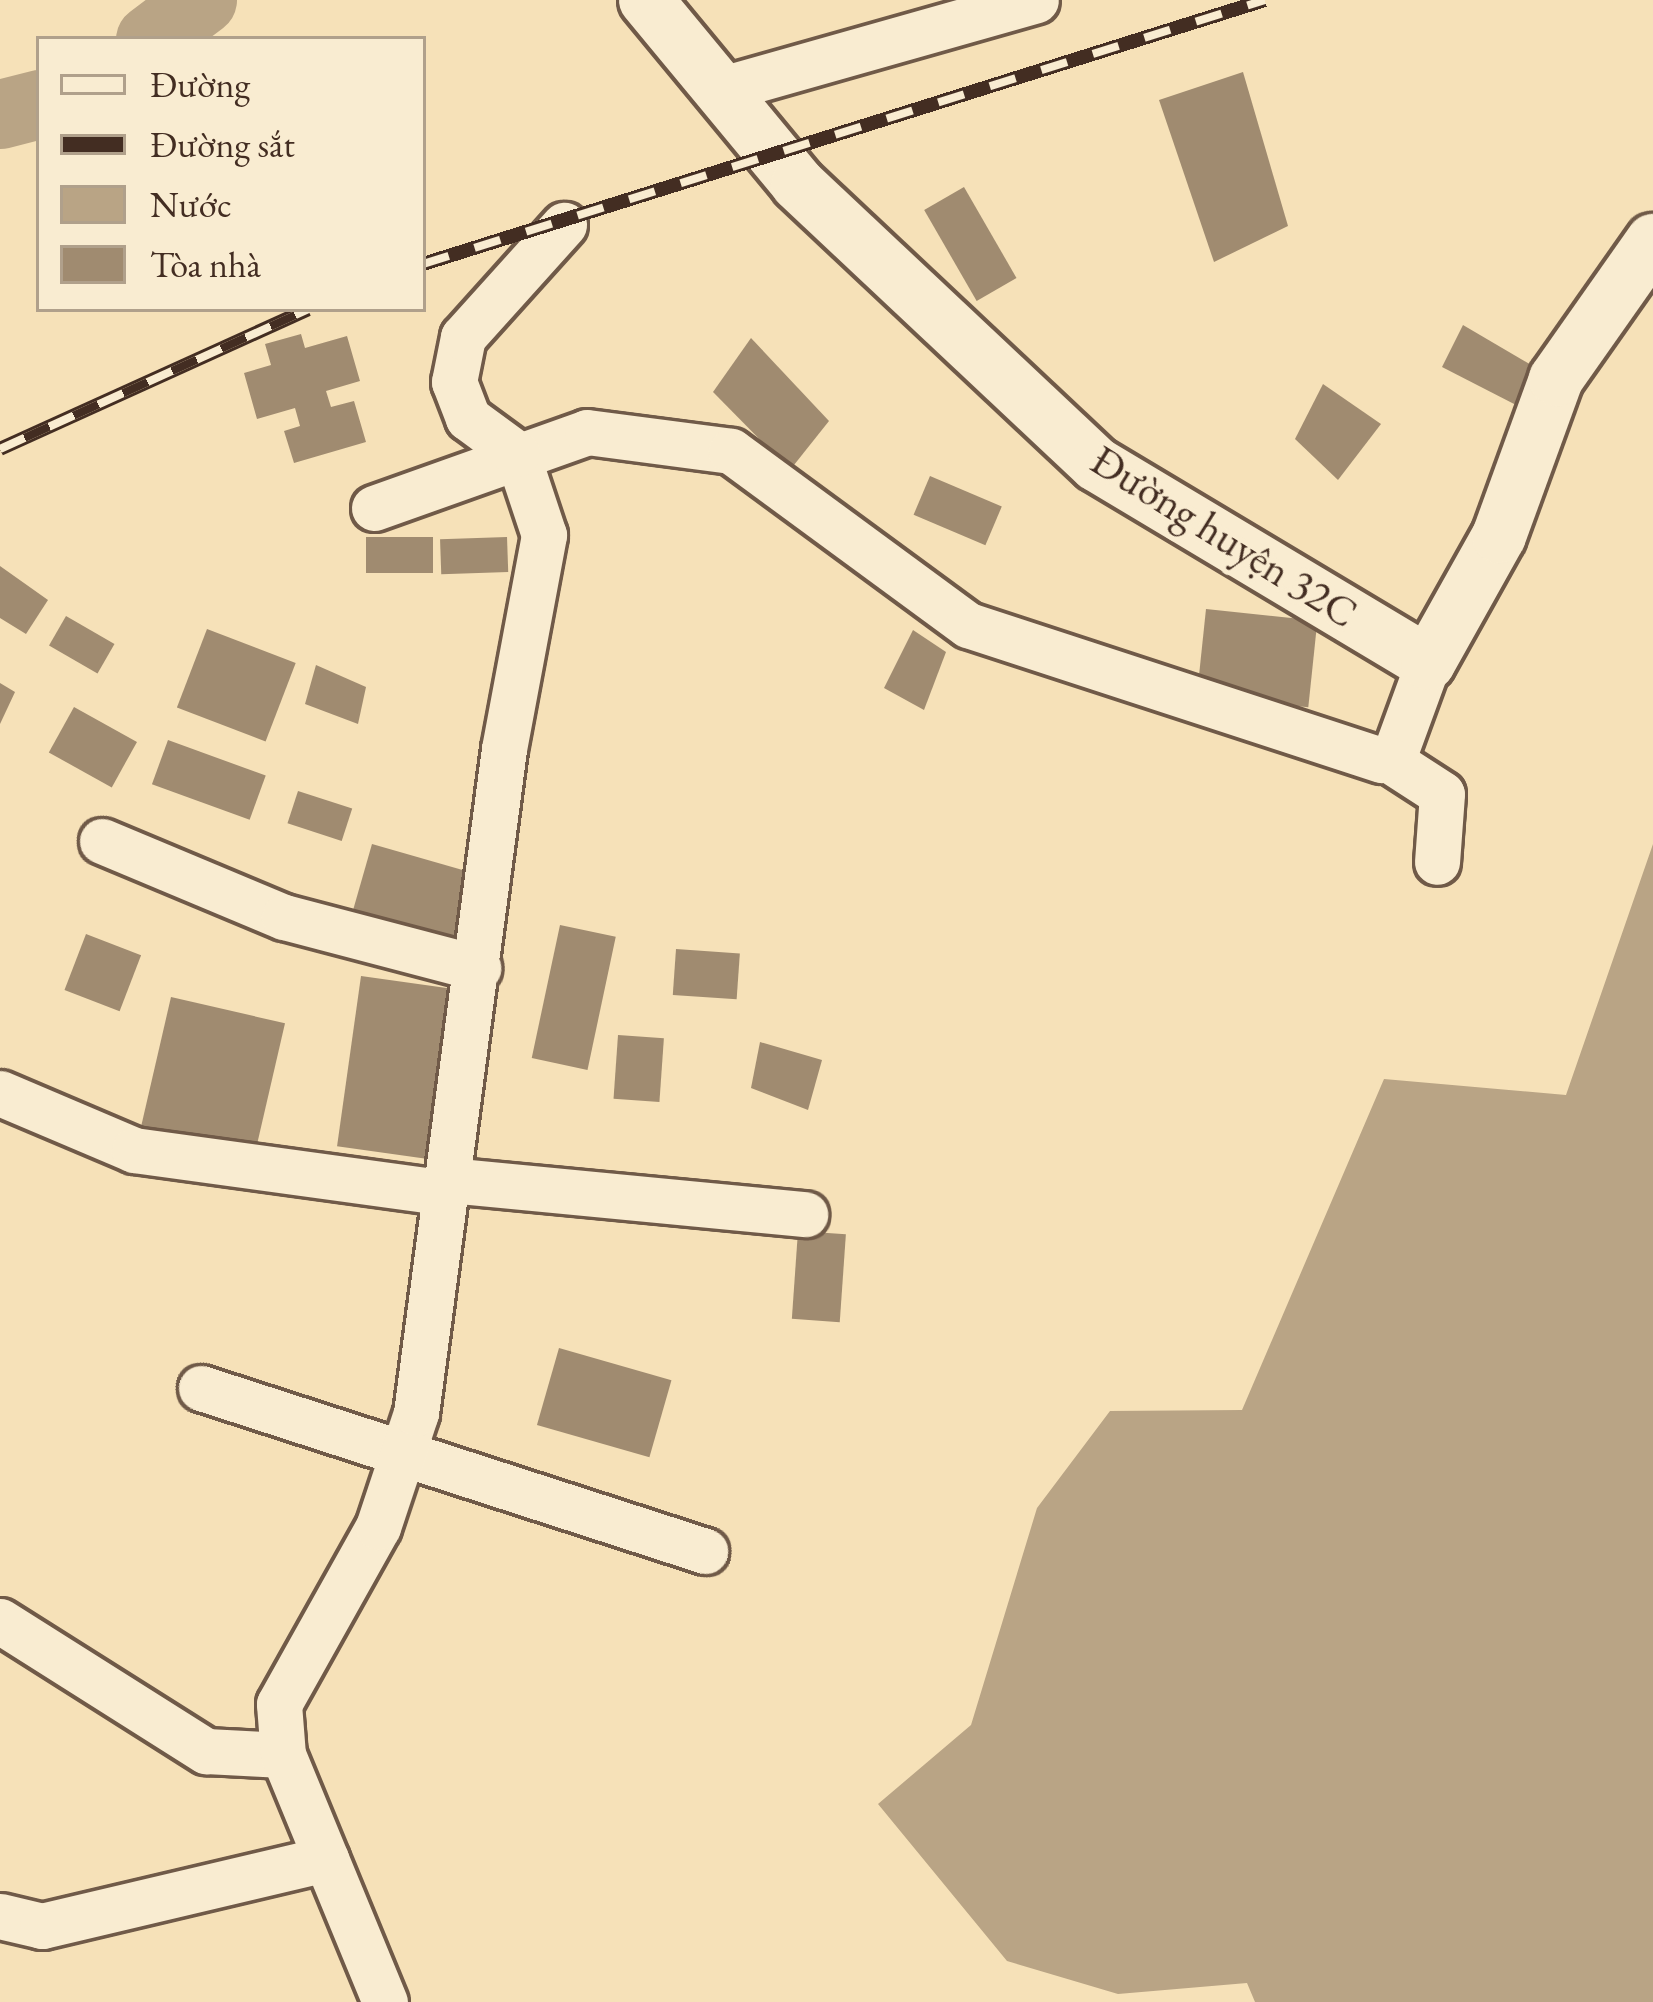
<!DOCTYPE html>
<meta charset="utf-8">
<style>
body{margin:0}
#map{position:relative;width:1653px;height:2002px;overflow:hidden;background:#f6e1b8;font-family:"EB Garamond",serif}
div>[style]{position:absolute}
.water>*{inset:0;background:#b9a485}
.river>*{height:69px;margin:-34.5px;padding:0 34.5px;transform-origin:34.5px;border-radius:34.5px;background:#b9a485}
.building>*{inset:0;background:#a08b70;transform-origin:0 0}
.roads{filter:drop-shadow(3px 0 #705a48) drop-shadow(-3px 0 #705a48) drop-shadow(0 3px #705a48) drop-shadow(0 -3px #705a48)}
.minor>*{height:45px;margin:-22.5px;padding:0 22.5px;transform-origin:22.5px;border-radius:22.5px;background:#f9ecd1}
.tertiary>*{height:54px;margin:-27px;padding:0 27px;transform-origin:27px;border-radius:27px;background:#f9ecd1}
.rail>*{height:14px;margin-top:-7px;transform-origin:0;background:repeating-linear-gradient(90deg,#f9ecd1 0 27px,#432d22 0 54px);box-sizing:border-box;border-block:3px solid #432d22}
span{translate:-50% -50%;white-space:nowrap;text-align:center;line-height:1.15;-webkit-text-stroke:10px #f9ecd1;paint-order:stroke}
.street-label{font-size:42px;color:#432d22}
.legend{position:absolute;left:36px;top:36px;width:390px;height:276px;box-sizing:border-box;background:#f9ecd1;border:3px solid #b0a08b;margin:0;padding:15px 21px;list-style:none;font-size:36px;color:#432d22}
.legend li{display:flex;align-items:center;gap:24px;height:60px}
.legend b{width:60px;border:3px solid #b0a08b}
</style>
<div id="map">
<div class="water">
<i style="clip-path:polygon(1653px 844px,1653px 2002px,1255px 2002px,1247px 1983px,1118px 1994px,1007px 1961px,878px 1804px,971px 1725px,1037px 1508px,1110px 1411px,1242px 1410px,1384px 1079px,1566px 1095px)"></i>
</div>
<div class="river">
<i style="left:150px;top:39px;width:65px;rotate:-36.9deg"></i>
<i style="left:0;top:114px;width:40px;rotate:-14.4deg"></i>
</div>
<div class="building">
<i style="clip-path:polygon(1243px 72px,1288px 226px,1214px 262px,1159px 100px)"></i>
<i style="left:964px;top:187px;width:105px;height:46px;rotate:60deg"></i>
<i style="clip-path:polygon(1463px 325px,1533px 366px,1518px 406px,1442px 367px)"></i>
<i style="clip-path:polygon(301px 334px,305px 348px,347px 336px,360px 381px,326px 391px,331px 407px,354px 401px,366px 442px,294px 463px,284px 431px,300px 426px,295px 408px,257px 419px,244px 373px,271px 365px,265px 344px)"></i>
<i style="clip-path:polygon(751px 338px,829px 421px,790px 470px,713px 392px)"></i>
<i style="clip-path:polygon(1323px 384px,1381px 424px,1338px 480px,1295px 439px)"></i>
<i style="left:930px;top:476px;width:78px;height:42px;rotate:23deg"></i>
<i style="left:433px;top:537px;width:36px;height:67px;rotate:90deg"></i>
<i style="left:507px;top:537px;width:35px;height:67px;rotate:88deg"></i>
<i style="clip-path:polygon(0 566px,48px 600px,26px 634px,0 618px)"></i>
<i style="left:1206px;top:609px;width:112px;height:87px;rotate:6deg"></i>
<i style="left:66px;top:616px;width:56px;height:34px;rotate:30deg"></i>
<i style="left:207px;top:629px;width:95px;height:84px;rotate:21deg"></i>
<i style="clip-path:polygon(913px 630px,946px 652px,924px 710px,884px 688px)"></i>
<i style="clip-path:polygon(316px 665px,366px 687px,358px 724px,305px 704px)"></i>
<i style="clip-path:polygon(0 683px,15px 692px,0 724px)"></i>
<i style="left:74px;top:707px;width:72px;height:52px;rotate:29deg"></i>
<i style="left:168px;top:740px;width:104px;height:47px;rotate:20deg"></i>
<i style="left:298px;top:791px;width:57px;height:34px;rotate:18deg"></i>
<i style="left:372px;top:844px;width:106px;height:79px;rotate:16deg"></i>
<i style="left:560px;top:925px;width:57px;height:136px;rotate:12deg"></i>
<i style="left:86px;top:934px;width:59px;height:60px;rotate:21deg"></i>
<i style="left:676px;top:949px;width:64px;height:46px;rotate:4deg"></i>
<i style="left:361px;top:976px;width:90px;height:172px;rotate:8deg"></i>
<i style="left:171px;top:997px;width:117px;height:135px;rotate:13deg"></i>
<i style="left:618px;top:1035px;width:46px;height:64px;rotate:4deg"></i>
<i style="clip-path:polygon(760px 1042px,822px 1060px,808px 1110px,751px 1088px)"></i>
<i style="left:798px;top:1231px;width:48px;height:88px;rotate:4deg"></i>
<i style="left:559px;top:1348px;width:117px;height:80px;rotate:16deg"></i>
</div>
<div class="roads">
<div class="minor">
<i style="left:726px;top:88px;width:322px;rotate:-15.8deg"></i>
<i style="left:374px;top:508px;width:226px;rotate:-19.6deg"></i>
<i style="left:587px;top:432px;width:145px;rotate:7.5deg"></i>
<i style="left:731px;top:451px;width:294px;rotate:36.3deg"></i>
<i style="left:968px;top:625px;width:435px;rotate:18.1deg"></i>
<i style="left:1382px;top:760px;width:13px;rotate:-18deg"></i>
<i style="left:1394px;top:756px;width:99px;rotate:-69.9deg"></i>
<i style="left:1388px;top:759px;width:64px;rotate:32.9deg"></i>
<i style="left:1442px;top:794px;width:68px;rotate:94.2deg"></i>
<i style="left:102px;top:841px;width:197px;rotate:22.7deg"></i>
<i style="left:284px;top:917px;width:201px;rotate:14.7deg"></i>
<i style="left:0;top:1093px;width:146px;rotate:23deg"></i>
<i style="left:134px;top:1150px;width:316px;rotate:7.8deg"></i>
<i style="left:449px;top:1180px;width:358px;rotate:5.5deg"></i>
<i style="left:201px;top:1388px;width:530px;rotate:17.92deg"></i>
<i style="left:0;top:1621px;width:244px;rotate:32.3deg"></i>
<i style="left:206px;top:1751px;width:77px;rotate:3deg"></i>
<i style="left:0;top:1916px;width:43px;rotate:13.4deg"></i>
<i style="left:42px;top:1926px;width:292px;rotate:-13.3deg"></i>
<i style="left:385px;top:2002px;width:267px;rotate:-112.4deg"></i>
<i style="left:283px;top:1755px;width:51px;rotate:-94.5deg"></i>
<i style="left:279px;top:1704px;width:203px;rotate:-60.8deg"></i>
<i style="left:378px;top:1527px;width:120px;rotate:-71.6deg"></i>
<i style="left:416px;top:1413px;width:670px;rotate:-82.45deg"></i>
<i style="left:504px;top:749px;width:218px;rotate:-79.4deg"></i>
<i style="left:544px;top:535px;width:85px;rotate:-108.4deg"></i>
<i style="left:517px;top:454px;width:61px;rotate:-143.7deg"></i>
<i style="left:468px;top:418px;width:39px;rotate:-111deg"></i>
<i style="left:454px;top:382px;width:46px;rotate:-78.7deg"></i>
<i style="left:463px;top:337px;width:151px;rotate:-48deg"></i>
</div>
<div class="tertiary">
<i style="left:646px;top:0;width:239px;rotate:50.4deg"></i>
<i style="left:798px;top:184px;width:409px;rotate:43.2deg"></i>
<i style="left:1096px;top:464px;width:387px;rotate:30.9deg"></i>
<i style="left:1428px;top:663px;width:145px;rotate:-60.8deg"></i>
<i style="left:1499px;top:536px;width:167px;rotate:-70deg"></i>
<i style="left:1556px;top:379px;width:169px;rotate:-54.9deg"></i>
</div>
</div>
<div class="rail">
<i style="left:423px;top:264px;width:882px;rotate:-17.41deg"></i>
<i style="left:0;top:449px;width:338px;rotate:-24.4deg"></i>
</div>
<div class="street-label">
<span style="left:1224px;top:537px;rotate:32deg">Đường huyện 32C</span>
</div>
<ul class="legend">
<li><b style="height:15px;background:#f9ecd1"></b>Đường</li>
<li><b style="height:15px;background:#432d22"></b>Đường sắt</li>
<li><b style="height:33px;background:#b9a485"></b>Nước</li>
<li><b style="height:33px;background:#a08b70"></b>Tòa nhà</li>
</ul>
</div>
